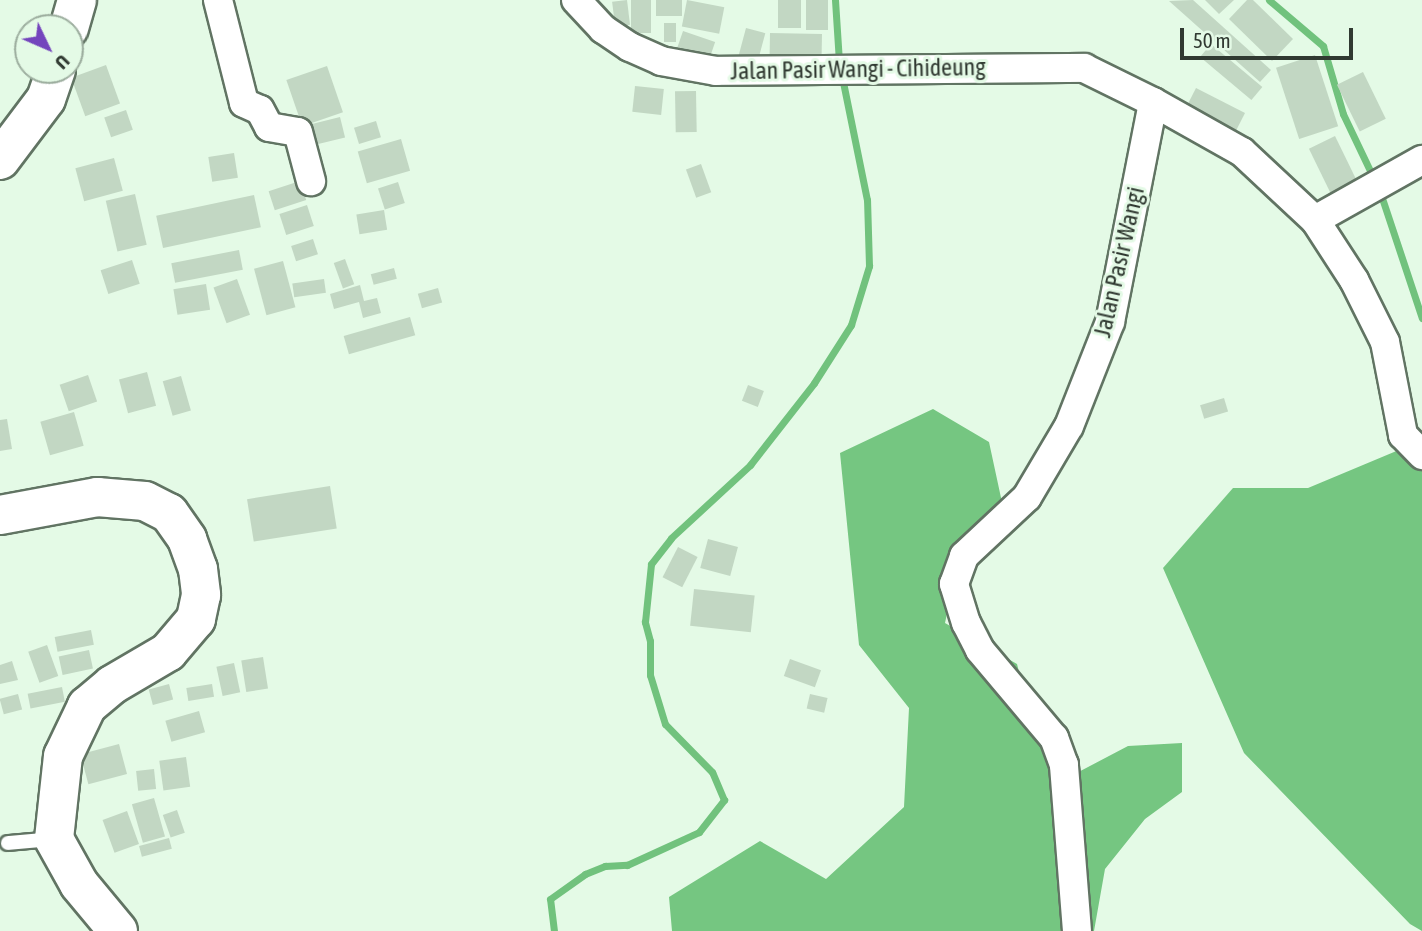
<!DOCTYPE html>
<style>
body{margin:0}
#map{position:relative;width:1422px;height:931px;overflow:hidden;background:#e4fae6;font-family:"Asap Condensed",sans-serif}
div>[style]{position:absolute}
.forest>*{inset:0;background:#75c681}
.stream>*{height:7px;margin:-3.5px;padding:0 3.5px;transform-origin:3.5px;border-radius:3.5px;background:#71c27d}
.building>*{inset:0;background:#c2d7c3;transform-origin:0 0}
.roads{filter:drop-shadow(2px 0 #617463) drop-shadow(-2px 0 #617463) drop-shadow(0 2px #617463) drop-shadow(0 -2px #617463)}
.lane>*{height:14px;margin:-7px;padding:0 7px;transform-origin:7px;border-radius:7px;background:#fff}
.street>*{height:28px;margin:-14px;padding:0 14px;transform-origin:14px;border-radius:14px;background:#fff}
.primary>*{height:38px;margin:-19px;padding:0 19px;transform-origin:19px;border-radius:19px;background:#fff}
span{translate:-50% -50%;white-space:nowrap;text-align:center;line-height:1.15;-webkit-text-stroke:6px #e4fae6;paint-order:stroke}
.street-label{font-size:24px;color:#303931}
.north{position:absolute;left:14px;top:14px;width:70px;height:70px;box-sizing:border-box;background:#e4fae6;border:2px solid #9cad9e;border-radius:50%;rotate:134deg;font-size:19px;font-weight:700;line-height:28px;text-align:center;color:#303931}
.north::after{content:'';display:block;margin:auto;width:24px;height:32px;background:#7445bd;clip-path:polygon(50% 0,100% 100%,50% 72%,0 100%)}
.scale{position:absolute;left:1180px;top:28px;width:173px;height:32px;box-sizing:border-box;border:4px solid #303931;border-top:0;padding-left:9px;font-size:21px;line-height:24px;white-space:nowrap;color:#303931;-webkit-text-stroke:5px #e4fae6;paint-order:stroke}
</style>
<div id="map">
<div class="forest">
<i style="clip-path:polygon(933px 409px,989px 442px,1003px 507px,957px 566px,945px 623px,1017px 664px,1037px 743px,1069px 777px,1128px 746px,1182px 743px,1182px 792px,1145px 819px,1105px 869px,1094px 931px,672px 931px,669px 897px,760px 841px,826px 879px,904px 807px,909px 708px,859px 645px,840px 453px)"></i>
<i style="clip-path:polygon(1406px 447px,1422px 465px,1422px 931px,1410px 924px,1244px 753px,1163px 568px,1233px 488px,1308px 488px)"></i>
</div>
<div class="stream">
<i style="left:835px;top:0;width:62px;rotate:86.3deg"></i>
<i style="left:1269px;top:0;width:71px;rotate:40.4deg"></i>
<i style="left:1323px;top:46px;width:71px;rotate:73.6deg"></i>
<i style="left:1343px;top:114px;width:72px;rotate:64.5deg"></i>
<i style="left:1379px;top:189px;width:136px;rotate:71.6deg"></i>
<i style="left:554px;top:931px;width:32px;rotate:-97deg"></i>
<i style="left:550px;top:899px;width:43px;rotate:-35.5deg"></i>
<i style="left:585px;top:874px;width:22px;rotate:-22deg"></i>
<i style="left:605px;top:866px;width:22px;rotate:-3deg"></i>
<i style="left:627px;top:865px;width:79px;rotate:-24.6deg"></i>
<i style="left:699px;top:832px;width:41px;rotate:-52deg"></i>
<i style="left:724px;top:800px;width:30px;rotate:-113deg"></i>
<i style="left:712px;top:772px;width:67px;rotate:-134.4deg"></i>
<i style="left:665px;top:724px;width:51px;rotate:-107deg"></i>
<i style="left:650px;top:675px;width:34px;rotate:-90deg"></i>
<i style="left:650px;top:641px;width:20px;rotate:-105deg"></i>
<i style="left:645px;top:622px;width:58px;rotate:-84.1deg"></i>
<i style="left:651px;top:564px;width:33px;rotate:-52deg"></i>
<i style="left:671px;top:538px;width:108px;rotate:-42.7deg"></i>
<i style="left:750px;top:465px;width:104px;rotate:-52deg"></i>
<i style="left:814px;top:383px;width:69px;rotate:-57.5deg"></i>
<i style="left:851px;top:325px;width:62px;rotate:-73deg"></i>
<i style="left:869px;top:266px;width:66px;rotate:-91.7deg"></i>
<i style="left:867px;top:200px;width:126px;rotate:-101.5deg"></i>
</div>
<div class="building">
<i style="left:627px;top:0;width:25px;height:15px;rotate:83deg"></i>
<i style="left:631px;top:0;width:20px;height:33px"></i>
<i style="left:656px;top:0;width:26px;height:16px"></i>
<i style="left:687px;top:0;width:38px;height:27px;rotate:11deg"></i>
<i style="left:778px;top:0;width:23px;height:28px"></i>
<i style="left:806px;top:0;width:22px;height:30px"></i>
<i style="clip-path:polygon(1193px 0,1271px 70px,1260px 82px,1169px 1px)"></i>
<i style="clip-path:polygon(1205px 0,1234px 0,1219px 14px)"></i>
<i style="clip-path:polygon(1247px 0,1253px 0,1293px 39px,1272px 61px,1229px 19px)"></i>
<i style="left:664px;top:23px;width:12px;height:19px"></i>
<i style="left:746px;top:28px;width:20px;height:30px;rotate:15deg"></i>
<i style="left:683px;top:31px;width:34px;height:20px;rotate:19deg"></i>
<i style="left:770px;top:33px;width:52px;height:24px;rotate:1deg"></i>
<i style="left:1211px;top:44px;width:67px;height:17px;rotate:40deg"></i>
<i style="left:1315px;top:55px;width:75px;height:41px;rotate:72deg"></i>
<i style="left:106px;top:65px;width:41px;height:37px;rotate:70deg"></i>
<i style="left:327px;top:66px;width:49px;height:43px;rotate:71deg"></i>
<i style="left:1363px;top:72px;width:52px;height:29px;rotate:64deg"></i>
<i style="left:635px;top:86px;width:29px;height:26px;rotate:6deg"></i>
<i style="left:1196px;top:88px;width:55px;height:21px;rotate:27deg"></i>
<i style="left:696px;top:91px;width:41px;height:21px;rotate:89deg"></i>
<i style="left:126px;top:110px;width:21px;height:23px;rotate:71deg"></i>
<i style="left:340px;top:117px;width:21px;height:33px;rotate:76deg"></i>
<i style="left:376px;top:121px;width:17px;height:23px;rotate:73deg"></i>
<i style="left:1335px;top:136px;width:52px;height:29px;rotate:64deg"></i>
<i style="left:401px;top:139px;width:33px;height:45px;rotate:74deg"></i>
<i style="left:234px;top:153px;width:25px;height:26px;rotate:81deg"></i>
<i style="left:114px;top:158px;width:34px;height:40px;rotate:75deg"></i>
<i style="left:701px;top:164px;width:30px;height:16px;rotate:70deg"></i>
<i style="left:300px;top:181px;width:20px;height:33px;rotate:72deg"></i>
<i style="left:398px;top:182px;width:22px;height:21px;rotate:72deg"></i>
<i style="left:135px;top:194px;width:52px;height:30px;rotate:77deg"></i>
<i style="left:254px;top:195px;width:33px;height:100px;rotate:78deg"></i>
<i style="left:307px;top:205px;width:22px;height:29px;rotate:72deg"></i>
<i style="left:384px;top:210px;width:20px;height:28px;rotate:81deg"></i>
<i style="left:313px;top:239px;width:16px;height:23px;rotate:72deg"></i>
<i style="left:239px;top:250px;width:20px;height:69px;rotate:79deg"></i>
<i style="left:345px;top:259px;width:27px;height:12px;rotate:70deg"></i>
<i style="left:132px;top:260px;width:25px;height:33px;rotate:72deg"></i>
<i style="left:283px;top:261px;width:48px;height:30px;rotate:75deg"></i>
<i style="left:394px;top:268px;width:11px;height:24px;rotate:75deg"></i>
<i style="left:237px;top:279px;width:38px;height:25px;rotate:70deg"></i>
<i style="left:324px;top:279px;width:14px;height:32px;rotate:82deg"></i>
<i style="left:206px;top:284px;width:26px;height:33px;rotate:81deg"></i>
<i style="clip-path:polygon(360px 285px,364px 301px,377px 298px,381px 313px,363px 318px,359px 302px,334px 309px,330px 294px)"></i>
<i style="left:438px;top:288px;width:15px;height:21px;rotate:74deg"></i>
<i style="left:410px;top:317px;width:19px;height:69px;rotate:74deg"></i>
<i style="left:147px;top:372px;width:35px;height:29px;rotate:75deg"></i>
<i style="left:88px;top:375px;width:28px;height:30px;rotate:71deg"></i>
<i style="left:181px;top:376px;width:36px;height:19px;rotate:74deg"></i>
<i style="left:748px;top:385px;width:17px;height:17px;rotate:21deg"></i>
<i style="left:1224px;top:398px;width:14px;height:25px;rotate:73deg"></i>
<i style="left:74px;top:412px;width:35px;height:35px;rotate:74deg"></i>
<i style="clip-path:polygon(7px 419px,12px 449px,0 451px,0 420px)"></i>
<i style="left:330px;top:486px;width:43px;height:84px;rotate:81deg"></i>
<i style="left:708px;top:539px;width:31px;height:30px;rotate:15deg"></i>
<i style="left:678px;top:547px;width:22px;height:34px;rotate:27deg"></i>
<i style="left:694px;top:589px;width:61px;height:37px;rotate:6deg"></i>
<i style="left:91px;top:630px;width:15px;height:37px;rotate:79deg"></i>
<i style="left:47px;top:645px;width:33px;height:20px;rotate:70deg"></i>
<i style="left:89px;top:650px;width:19px;height:31px;rotate:78deg"></i>
<i style="left:263px;top:657px;width:32px;height:22px;rotate:81deg"></i>
<i style="left:790px;top:659px;width:33px;height:18px;rotate:20deg"></i>
<i style="clip-path:polygon(12px 661px,18px 680px,0 684px,0 665px)"></i>
<i style="left:234px;top:663px;width:30px;height:18px;rotate:78deg"></i>
<i style="left:169px;top:684px;width:16px;height:21px;rotate:75deg"></i>
<i style="left:212px;top:684px;width:13px;height:26px;rotate:81deg"></i>
<i style="left:62px;top:687px;width:15px;height:35px;rotate:79deg"></i>
<i style="left:18px;top:694px;width:16px;height:19px;rotate:75deg"></i>
<i style="left:810px;top:694px;width:18px;height:15px;rotate:13deg"></i>
<i style="left:199px;top:711px;width:22px;height:35px;rotate:74deg"></i>
<i style="left:119px;top:744px;width:31px;height:40px;rotate:75deg"></i>
<i style="left:186px;top:757px;width:30px;height:27px;rotate:82deg"></i>
<i style="left:154px;top:769px;width:20px;height:18px;rotate:84deg"></i>
<i style="left:154px;top:798px;width:40px;height:23px;rotate:74deg"></i>
<i style="left:177px;top:810px;width:24px;height:15px;rotate:71deg"></i>
<i style="left:127px;top:811px;width:35px;height:26px;rotate:70deg"></i>
<i style="left:169px;top:838px;width:11px;height:31px;rotate:75deg"></i>
</div>
<div class="roads">
<div class="lane">
<i style="left:8px;top:843px;width:45px;rotate:-5.1deg"></i>
</div>
<div class="street">
<i style="left:218px;top:0;width:106px;rotate:75.8deg"></i>
<i style="left:244px;top:103px;width:17px;rotate:24deg"></i>
<i style="left:260px;top:110px;width:19px;rotate:62deg"></i>
<i style="left:269px;top:127px;width:29px;rotate:10deg"></i>
<i style="left:298px;top:132px;width:51px;rotate:75.1deg"></i>
<i style="left:576px;top:0;width:40px;rotate:47deg"></i>
<i style="left:603px;top:29px;width:32px;rotate:34deg"></i>
<i style="left:630px;top:47px;width:34px;rotate:24deg"></i>
<i style="left:661px;top:61px;width:56px;rotate:10.3deg"></i>
<i style="left:716px;top:71px;width:368px;rotate:-0.5deg"></i>
<i style="left:1084px;top:68px;width:77px;rotate:26.2deg"></i>
<i style="left:1153px;top:102px;width:102px;rotate:29.3deg"></i>
<i style="left:1242px;top:152px;width:100px;rotate:43deg"></i>
<i style="left:1315px;top:220px;width:72px;rotate:57deg"></i>
<i style="left:1354px;top:280px;width:69px;rotate:63.4deg"></i>
<i style="left:1385px;top:342px;width:95px;rotate:79deg"></i>
<i style="left:1403px;top:435px;width:28px;rotate:46deg"></i>
<i style="left:1315px;top:220px;width:123px;rotate:-29.3deg"></i>
<i style="left:1077px;top:931px;width:167px;rotate:-94.5deg"></i>
<i style="left:1064px;top:765px;width:29px;rotate:-110deg"></i>
<i style="left:1054px;top:738px;width:115px;rotate:-130.1deg"></i>
<i style="left:980px;top:650px;width:30px;rotate:-117deg"></i>
<i style="left:966px;top:623px;width:41px;rotate:-107.1deg"></i>
<i style="left:954px;top:584px;width:30px;rotate:-70deg"></i>
<i style="left:964px;top:556px;width:86px;rotate:-43.1deg"></i>
<i style="left:1027px;top:497px;width:82px;rotate:-59.4deg"></i>
<i style="left:1069px;top:426px;width:112px;rotate:-68.5deg"></i>
<i style="left:1110px;top:322px;width:224px;rotate:-78.9deg"></i>
</div>
<div class="primary">
<i style="left:69px;top:28px;width:29px;rotate:-74deg"></i>
<i style="left:0;top:160px;width:76px;rotate:-53deg"></i>
<i style="left:46px;top:99px;width:31px;rotate:-71deg"></i>
<i style="left:0;top:515px;width:99px;rotate:-10.5deg"></i>
<i style="left:97px;top:497px;width:48px;rotate:4.8deg"></i>
<i style="left:145px;top:501px;width:27px;rotate:27deg"></i>
<i style="left:169px;top:513px;width:32px;rotate:55deg"></i>
<i style="left:187px;top:539px;width:32px;rotate:70deg"></i>
<i style="left:198px;top:569px;width:26px;rotate:83deg"></i>
<i style="left:201px;top:595px;width:25px;rotate:102deg"></i>
<i style="left:196px;top:619px;width:43px;rotate:130.3deg"></i>
<i style="left:168px;top:652px;width:65px;rotate:149.5deg"></i>
<i style="left:112px;top:685px;width:33px;rotate:140deg"></i>
<i style="left:87px;top:706px;width:55px;rotate:115.6deg"></i>
<i style="left:63px;top:756px;width:83px;rotate:96.2deg"></i>
<i style="left:54px;top:839px;width:51px;rotate:60.9deg"></i>
<i style="left:79px;top:884px;width:61px;rotate:50.3deg"></i>
</div>
</div>
<div class="street-label">
<span style="left:858px;top:69px;rotate:-1deg">Jalan Pasir Wangi - Cihideung</span>
<span style="left:1119px;top:262px;rotate:-77deg">Jalan Pasir Wangi</span>
</div>
<div class="north">U</div>
<div class="scale">50 m</div>
</div>
